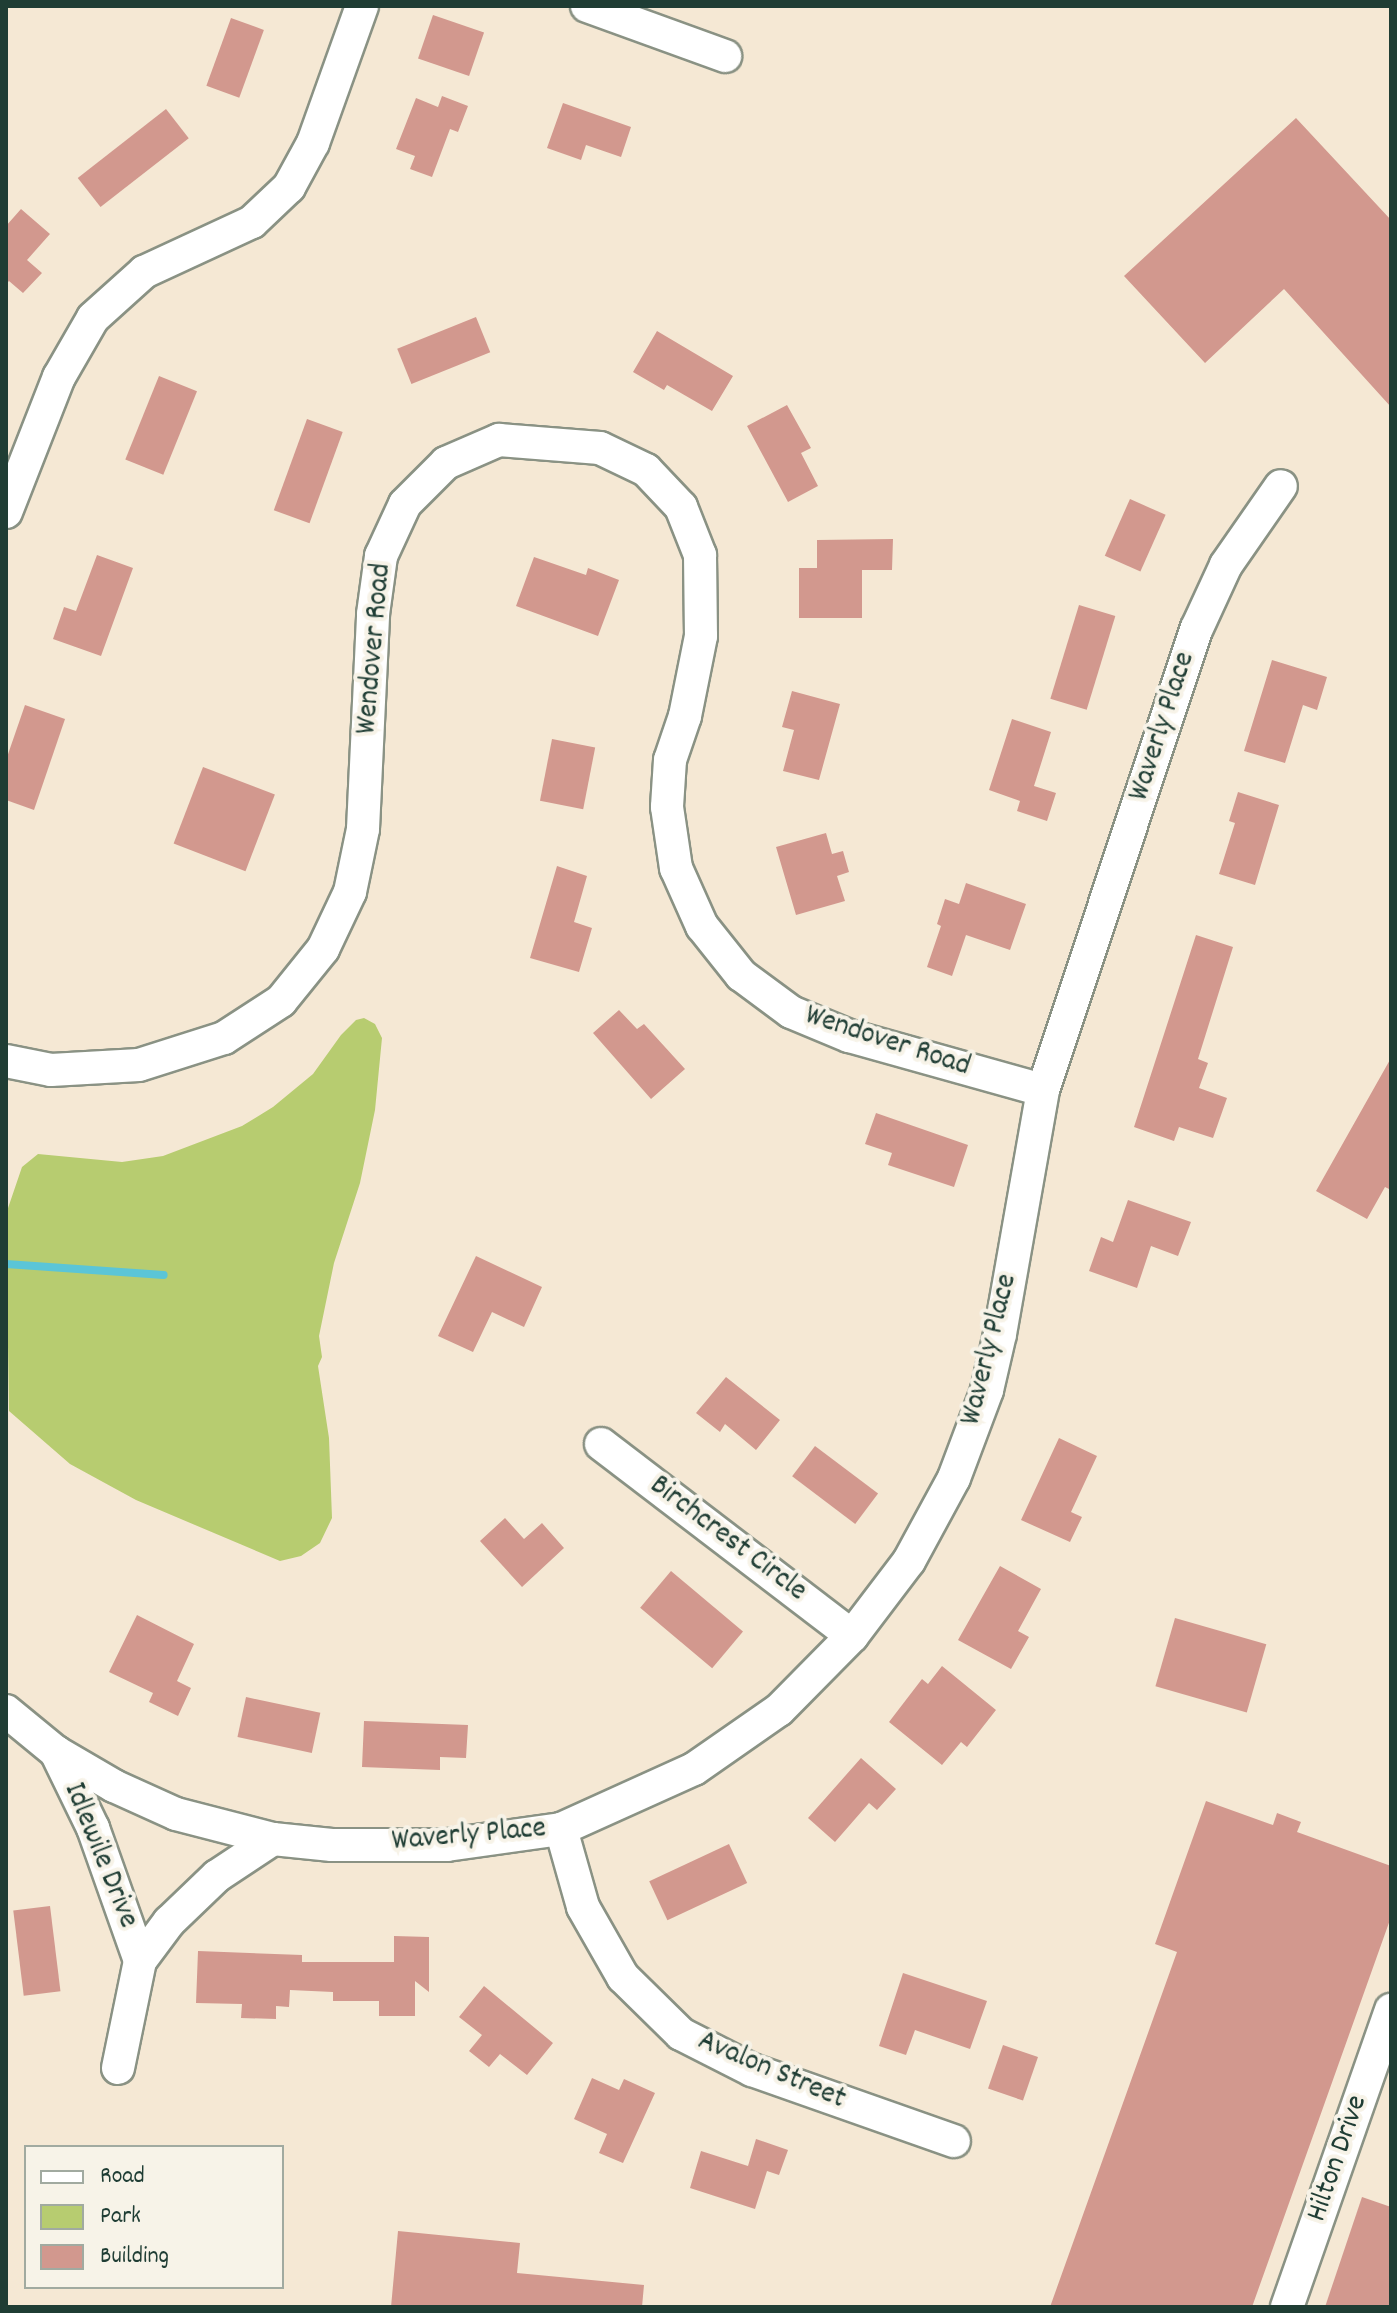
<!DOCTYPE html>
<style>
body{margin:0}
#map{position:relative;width:1397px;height:2313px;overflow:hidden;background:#f5e8d4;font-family:Dekko,sans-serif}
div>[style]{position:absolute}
.green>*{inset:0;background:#b7cc70}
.stream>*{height:8px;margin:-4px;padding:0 4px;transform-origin:4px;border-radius:4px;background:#5bc5d7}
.building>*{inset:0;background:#d2988e;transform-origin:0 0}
.roads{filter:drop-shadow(2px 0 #8a9284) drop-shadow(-2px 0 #8a9284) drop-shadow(0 2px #8a9284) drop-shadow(0 -2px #8a9284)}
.minor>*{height:32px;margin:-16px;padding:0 16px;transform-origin:16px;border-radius:16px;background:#fff}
span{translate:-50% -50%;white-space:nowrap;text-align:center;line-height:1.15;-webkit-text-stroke:8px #f7f3e8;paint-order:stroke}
.street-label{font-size:30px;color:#1f3d34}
.frame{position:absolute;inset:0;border:8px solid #1f3d34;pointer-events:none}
.legend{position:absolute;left:24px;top:2145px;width:260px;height:144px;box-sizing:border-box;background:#f7f3e8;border:2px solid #a1aaa0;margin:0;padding:10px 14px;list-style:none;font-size:24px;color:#1f3d34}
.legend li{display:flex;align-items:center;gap:16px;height:40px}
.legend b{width:40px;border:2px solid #a1aaa0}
</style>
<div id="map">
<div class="green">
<i style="clip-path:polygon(364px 1018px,375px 1024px,382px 1038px,375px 1110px,360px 1183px,334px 1263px,319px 1336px,322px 1357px,318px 1366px,329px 1438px,332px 1518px,320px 1543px,301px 1556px,280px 1561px,136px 1500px,70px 1464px,9px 1411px,6px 1214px,22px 1167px,38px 1154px,122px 1162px,163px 1156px,242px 1126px,273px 1107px,313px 1074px,341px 1035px,356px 1020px)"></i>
</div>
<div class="stream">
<i style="left:6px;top:1264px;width:158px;rotate:4deg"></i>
</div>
<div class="building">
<i style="left:433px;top:15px;width:54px;height:46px;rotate:19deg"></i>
<i style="left:231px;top:18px;width:35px;height:72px;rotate:20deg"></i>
<i style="clip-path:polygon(442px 96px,468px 106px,458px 132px,450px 129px,432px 177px,410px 169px,415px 156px,396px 149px,416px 98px,438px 107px)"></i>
<i style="clip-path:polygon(563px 103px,631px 127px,621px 157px,586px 145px,581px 160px,547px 148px)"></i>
<i style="left:166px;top:109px;width:37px;height:112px;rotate:52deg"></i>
<i style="clip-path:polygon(1296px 118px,1391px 220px,1391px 407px,1284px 289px,1205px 363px,1124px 276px)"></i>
<i style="clip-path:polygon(21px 209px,50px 234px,27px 260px,42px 273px,23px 293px,9px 281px,6px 284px,6px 226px)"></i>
<i style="left:476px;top:317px;width:38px;height:85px;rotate:68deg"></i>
<i style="clip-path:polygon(657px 331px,733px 376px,712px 411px,667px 385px,664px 390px,633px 372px)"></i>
<i style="left:159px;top:376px;width:41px;height:90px;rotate:22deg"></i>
<i style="clip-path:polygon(787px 405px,811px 448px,801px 453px,818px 486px,788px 502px,747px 426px)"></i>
<i style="left:307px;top:419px;width:38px;height:97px;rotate:20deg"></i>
<i style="left:1130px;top:499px;width:39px;height:62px;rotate:24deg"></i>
<i style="clip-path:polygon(893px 539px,892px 570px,862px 570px,862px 618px,799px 618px,799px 568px,817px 568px,817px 540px)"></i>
<i style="clip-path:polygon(97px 555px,133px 568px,101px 656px,53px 639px,64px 607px,76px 611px)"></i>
<i style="clip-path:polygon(534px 557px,586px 575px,588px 568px,619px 580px,598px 636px,516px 606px)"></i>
<i style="left:1079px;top:605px;width:38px;height:98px;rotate:17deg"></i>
<i style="clip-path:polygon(1272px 660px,1327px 677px,1317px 710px,1303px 705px,1285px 763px,1244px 751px)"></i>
<i style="clip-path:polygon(792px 691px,840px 704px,819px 780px,783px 771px,794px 730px,782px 727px)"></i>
<i style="clip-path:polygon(25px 705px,65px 719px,34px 810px,6px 800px,6px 760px)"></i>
<i style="clip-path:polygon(1012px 719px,1051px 732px,1034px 786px,1056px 793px,1047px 821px,1017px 811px,1020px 801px,989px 790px)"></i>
<i style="left:552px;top:739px;width:44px;height:63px;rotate:11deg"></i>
<i style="left:203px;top:767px;width:77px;height:82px;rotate:21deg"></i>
<i style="clip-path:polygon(1238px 792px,1279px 805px,1255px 885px,1219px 874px,1235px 823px,1229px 821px)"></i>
<i style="clip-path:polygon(826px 833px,832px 854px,843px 851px,849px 872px,837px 876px,845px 901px,796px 915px,776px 847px)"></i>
<i style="clip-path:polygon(557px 866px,587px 876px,574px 922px,592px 928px,579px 972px,530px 958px)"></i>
<i style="clip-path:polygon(966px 883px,1026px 904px,1010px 950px,966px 935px,952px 976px,927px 967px,941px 926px,937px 924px,945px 899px,959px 904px)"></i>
<i style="clip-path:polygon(1196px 935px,1233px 947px,1198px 1059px,1208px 1063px,1199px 1088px,1227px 1098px,1213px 1138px,1179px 1127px,1174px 1141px,1134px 1127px)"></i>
<i style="clip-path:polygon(619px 1010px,637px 1029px,644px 1024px,685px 1069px,651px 1099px,593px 1033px)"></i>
<i style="clip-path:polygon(1391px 1058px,1391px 1190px,1385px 1187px,1367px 1219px,1316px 1191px)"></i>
<i style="clip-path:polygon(876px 1113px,968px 1145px,954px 1187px,888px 1165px,892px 1153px,865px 1144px)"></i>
<i style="clip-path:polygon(1128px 1200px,1191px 1222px,1178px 1256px,1151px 1246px,1137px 1288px,1089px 1271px,1101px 1237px,1113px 1242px)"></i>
<i style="clip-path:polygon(476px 1256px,542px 1287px,524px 1327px,492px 1312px,473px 1352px,438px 1336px)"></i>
<i style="clip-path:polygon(726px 1377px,780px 1420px,756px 1450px,725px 1424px,720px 1432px,696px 1413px)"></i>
<i style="clip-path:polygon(1059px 1438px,1097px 1456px,1071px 1512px,1082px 1517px,1070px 1542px,1021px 1520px)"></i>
<i style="left:815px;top:1446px;width:79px;height:38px;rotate:37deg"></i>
<i style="clip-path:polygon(505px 1518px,524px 1539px,542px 1523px,564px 1548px,522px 1587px,480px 1541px)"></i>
<i style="clip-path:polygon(1000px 1566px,1041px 1589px,1018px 1631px,1029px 1637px,1011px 1669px,958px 1640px)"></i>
<i style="left:671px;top:1571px;width:94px;height:48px;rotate:40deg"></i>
<i style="clip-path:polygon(137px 1615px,194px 1644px,177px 1681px,191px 1688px,178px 1716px,149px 1702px,153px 1693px,109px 1672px)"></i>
<i style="left:1175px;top:1618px;width:95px;height:71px;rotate:16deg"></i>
<i style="clip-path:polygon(942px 1666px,996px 1710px,967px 1747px,961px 1742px,942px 1765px,889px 1722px,922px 1679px,928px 1684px)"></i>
<i style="left:246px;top:1697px;width:76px;height:41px;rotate:12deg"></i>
<i style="clip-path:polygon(364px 1721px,468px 1725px,466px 1758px,440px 1757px,440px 1770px,362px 1767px)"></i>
<i style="clip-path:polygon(861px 1758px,896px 1789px,877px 1810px,869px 1803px,835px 1842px,808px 1818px)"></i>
<i style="clip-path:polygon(1206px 1801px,1273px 1825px,1277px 1813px,1301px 1822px,1297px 1832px,1391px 1866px,1391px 1917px,1252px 2307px,1050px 2307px,1177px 1952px,1155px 1944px)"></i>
<i style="left:729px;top:1844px;width:43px;height:88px;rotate:65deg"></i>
<i style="left:50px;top:1906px;width:86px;height:37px;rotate:83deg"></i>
<i style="clip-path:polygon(394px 1936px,429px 1937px,429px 1992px,415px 1981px,415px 2016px,379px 2016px,379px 2001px,333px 2001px,333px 1992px,290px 1990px,289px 2007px,276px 2006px,276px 2019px,241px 2018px,242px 2004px,196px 2003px,198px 1951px,302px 1955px,302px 1962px,394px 1962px)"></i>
<i style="clip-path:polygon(903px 1973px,987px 2001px,970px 2049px,915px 2030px,906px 2055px,879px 2046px)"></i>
<i style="clip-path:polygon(484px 1986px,553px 2043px,527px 2075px,500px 2054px,489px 2067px,469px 2051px,482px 2035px,459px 2017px)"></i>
<i style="left:1003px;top:2045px;width:37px;height:46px;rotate:19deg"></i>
<i style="clip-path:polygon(592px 2078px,619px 2090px,624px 2079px,655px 2093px,623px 2163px,599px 2153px,607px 2134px,574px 2119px)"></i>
<i style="clip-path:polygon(756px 2139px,788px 2150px,779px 2175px,767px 2171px,755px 2209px,690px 2188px,701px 2151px,748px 2166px)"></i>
<i style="clip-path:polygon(1362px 2197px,1391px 2207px,1391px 2307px,1325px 2307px)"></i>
<i style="clip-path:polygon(398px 2231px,520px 2243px,517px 2273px,644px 2285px,642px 2307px,391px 2307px)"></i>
</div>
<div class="roads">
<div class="minor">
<i style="left:587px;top:6px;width:147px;rotate:19.9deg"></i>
<i style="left:6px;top:512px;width:145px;rotate:-68.6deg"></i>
<i style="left:59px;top:377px;width:68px;rotate:-60deg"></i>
<i style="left:93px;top:318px;width:69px;rotate:-42deg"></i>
<i style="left:144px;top:272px;width:119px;rotate:-24.8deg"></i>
<i style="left:252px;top:222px;width:51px;rotate:-43.4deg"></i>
<i style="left:289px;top:187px;width:50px;rotate:-61.4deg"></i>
<i style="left:313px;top:143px;width:145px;rotate:-70.3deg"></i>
<i style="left:6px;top:1061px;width:46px;rotate:11.3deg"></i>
<i style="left:51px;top:1070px;width:88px;rotate:-3.3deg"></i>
<i style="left:139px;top:1065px;width:89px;rotate:-17.6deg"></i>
<i style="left:224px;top:1038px;width:68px;rotate:-33deg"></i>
<i style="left:281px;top:1001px;width:67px;rotate:-51.1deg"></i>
<i style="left:323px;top:949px;width:63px;rotate:-64.7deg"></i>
<i style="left:350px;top:892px;width:64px;rotate:-78.3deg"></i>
<i style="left:363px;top:829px;width:215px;rotate:-87.3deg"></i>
<i style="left:373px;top:614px;width:59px;rotate:-82.1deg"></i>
<i style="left:381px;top:556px;width:57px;rotate:-65.2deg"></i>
<i style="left:405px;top:504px;width:58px;rotate:-45deg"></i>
<i style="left:446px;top:463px;width:58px;rotate:-23.5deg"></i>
<i style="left:499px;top:440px;width:101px;rotate:4.5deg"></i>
<i style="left:600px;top:448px;width:51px;rotate:25.6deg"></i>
<i style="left:646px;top:470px;width:51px;rotate:46.6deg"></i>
<i style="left:681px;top:507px;width:52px;rotate:68.4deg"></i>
<i style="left:700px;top:555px;width:81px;rotate:89.3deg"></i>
<i style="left:701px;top:636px;width:82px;rotate:101.3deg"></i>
<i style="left:685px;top:716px;width:46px;rotate:108.8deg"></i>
<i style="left:670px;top:760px;width:47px;rotate:93.7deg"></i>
<i style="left:667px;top:807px;width:62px;rotate:81.6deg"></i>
<i style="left:676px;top:868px;width:64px;rotate:65.9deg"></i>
<i style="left:702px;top:926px;width:63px;rotate:51.5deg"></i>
<i style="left:741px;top:975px;width:62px;rotate:36.5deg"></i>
<i style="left:791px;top:1012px;width:63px;rotate:22.5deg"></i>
<i style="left:849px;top:1036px;width:201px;rotate:15.6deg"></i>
<i style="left:601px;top:1444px;width:316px;rotate:37.4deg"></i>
<i style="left:6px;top:1711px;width:65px;rotate:39.4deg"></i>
<i style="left:56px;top:1752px;width:67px;rotate:30.4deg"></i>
<i style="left:114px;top:1786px;width:68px;rotate:24.3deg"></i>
<i style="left:176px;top:1814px;width:100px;rotate:14.5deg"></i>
<i style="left:273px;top:1839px;width:59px;rotate:5.8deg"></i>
<i style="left:332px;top:1845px;width:115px"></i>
<i style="left:447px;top:1845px;width:115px;rotate:-8deg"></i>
<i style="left:561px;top:1829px;width:146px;rotate:-24.3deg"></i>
<i style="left:694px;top:1769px;width:103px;rotate:-34.8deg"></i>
<i style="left:779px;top:1710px;width:104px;rotate:-45.4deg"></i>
<i style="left:852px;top:1636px;width:94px;rotate:-52.8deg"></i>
<i style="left:909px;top:1561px;width:94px;rotate:-61.5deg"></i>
<i style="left:954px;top:1478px;width:94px;rotate:-69.4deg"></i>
<i style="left:987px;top:1390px;width:57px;rotate:-76.9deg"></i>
<i style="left:1000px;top:1334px;width:248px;rotate:-80deg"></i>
<i style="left:1043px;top:1090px;width:487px;rotate:-71.6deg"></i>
<i style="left:1197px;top:628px;width:69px;rotate:-65.3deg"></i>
<i style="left:1226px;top:565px;width:96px;rotate:-55.2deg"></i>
<i style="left:56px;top:1752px;width:85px;rotate:64deg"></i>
<i style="left:93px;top:1828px;width:141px;rotate:70.5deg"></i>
<i style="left:561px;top:1829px;width:81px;rotate:74.2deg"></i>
<i style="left:583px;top:1907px;width:81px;rotate:60.3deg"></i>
<i style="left:623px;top:1977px;width:81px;rotate:44.5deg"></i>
<i style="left:681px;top:2034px;width:80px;rotate:26.9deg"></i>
<i style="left:752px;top:2070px;width:214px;rotate:19.4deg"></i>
<i style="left:118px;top:2068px;width:109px;rotate:-78.4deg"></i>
<i style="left:140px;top:1961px;width:49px;rotate:-53.4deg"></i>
<i style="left:169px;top:1922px;width:66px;rotate:-43.8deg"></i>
<i style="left:217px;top:1876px;width:67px;rotate:-33.5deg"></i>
<i style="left:1287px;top:2307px;width:315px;rotate:-70.7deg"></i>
</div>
</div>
<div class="street-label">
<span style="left:376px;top:649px;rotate:-85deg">Wendover Road</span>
<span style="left:1164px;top:727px;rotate:-72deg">Waverly Place</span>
<span style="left:887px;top:1043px;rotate:18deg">Wendover Road</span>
<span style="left:991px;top:1350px;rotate:-76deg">Waverly Place</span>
<span style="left:727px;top:1540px;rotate:37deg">Birchcrest Circle</span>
<span style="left:469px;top:1837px;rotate:-5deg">Waverly Place</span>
<span style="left:99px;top:1856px;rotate:68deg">Idlewile Drive</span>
<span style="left:771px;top:2072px;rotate:23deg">Avalon Street</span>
<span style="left:1339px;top:2159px;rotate:-71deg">Hilton Drive</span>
</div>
<div class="frame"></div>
<ul class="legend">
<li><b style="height:10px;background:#fff"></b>Road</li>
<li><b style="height:22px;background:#b7cc70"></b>Park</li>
<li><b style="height:22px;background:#d2988e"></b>Building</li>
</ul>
</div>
